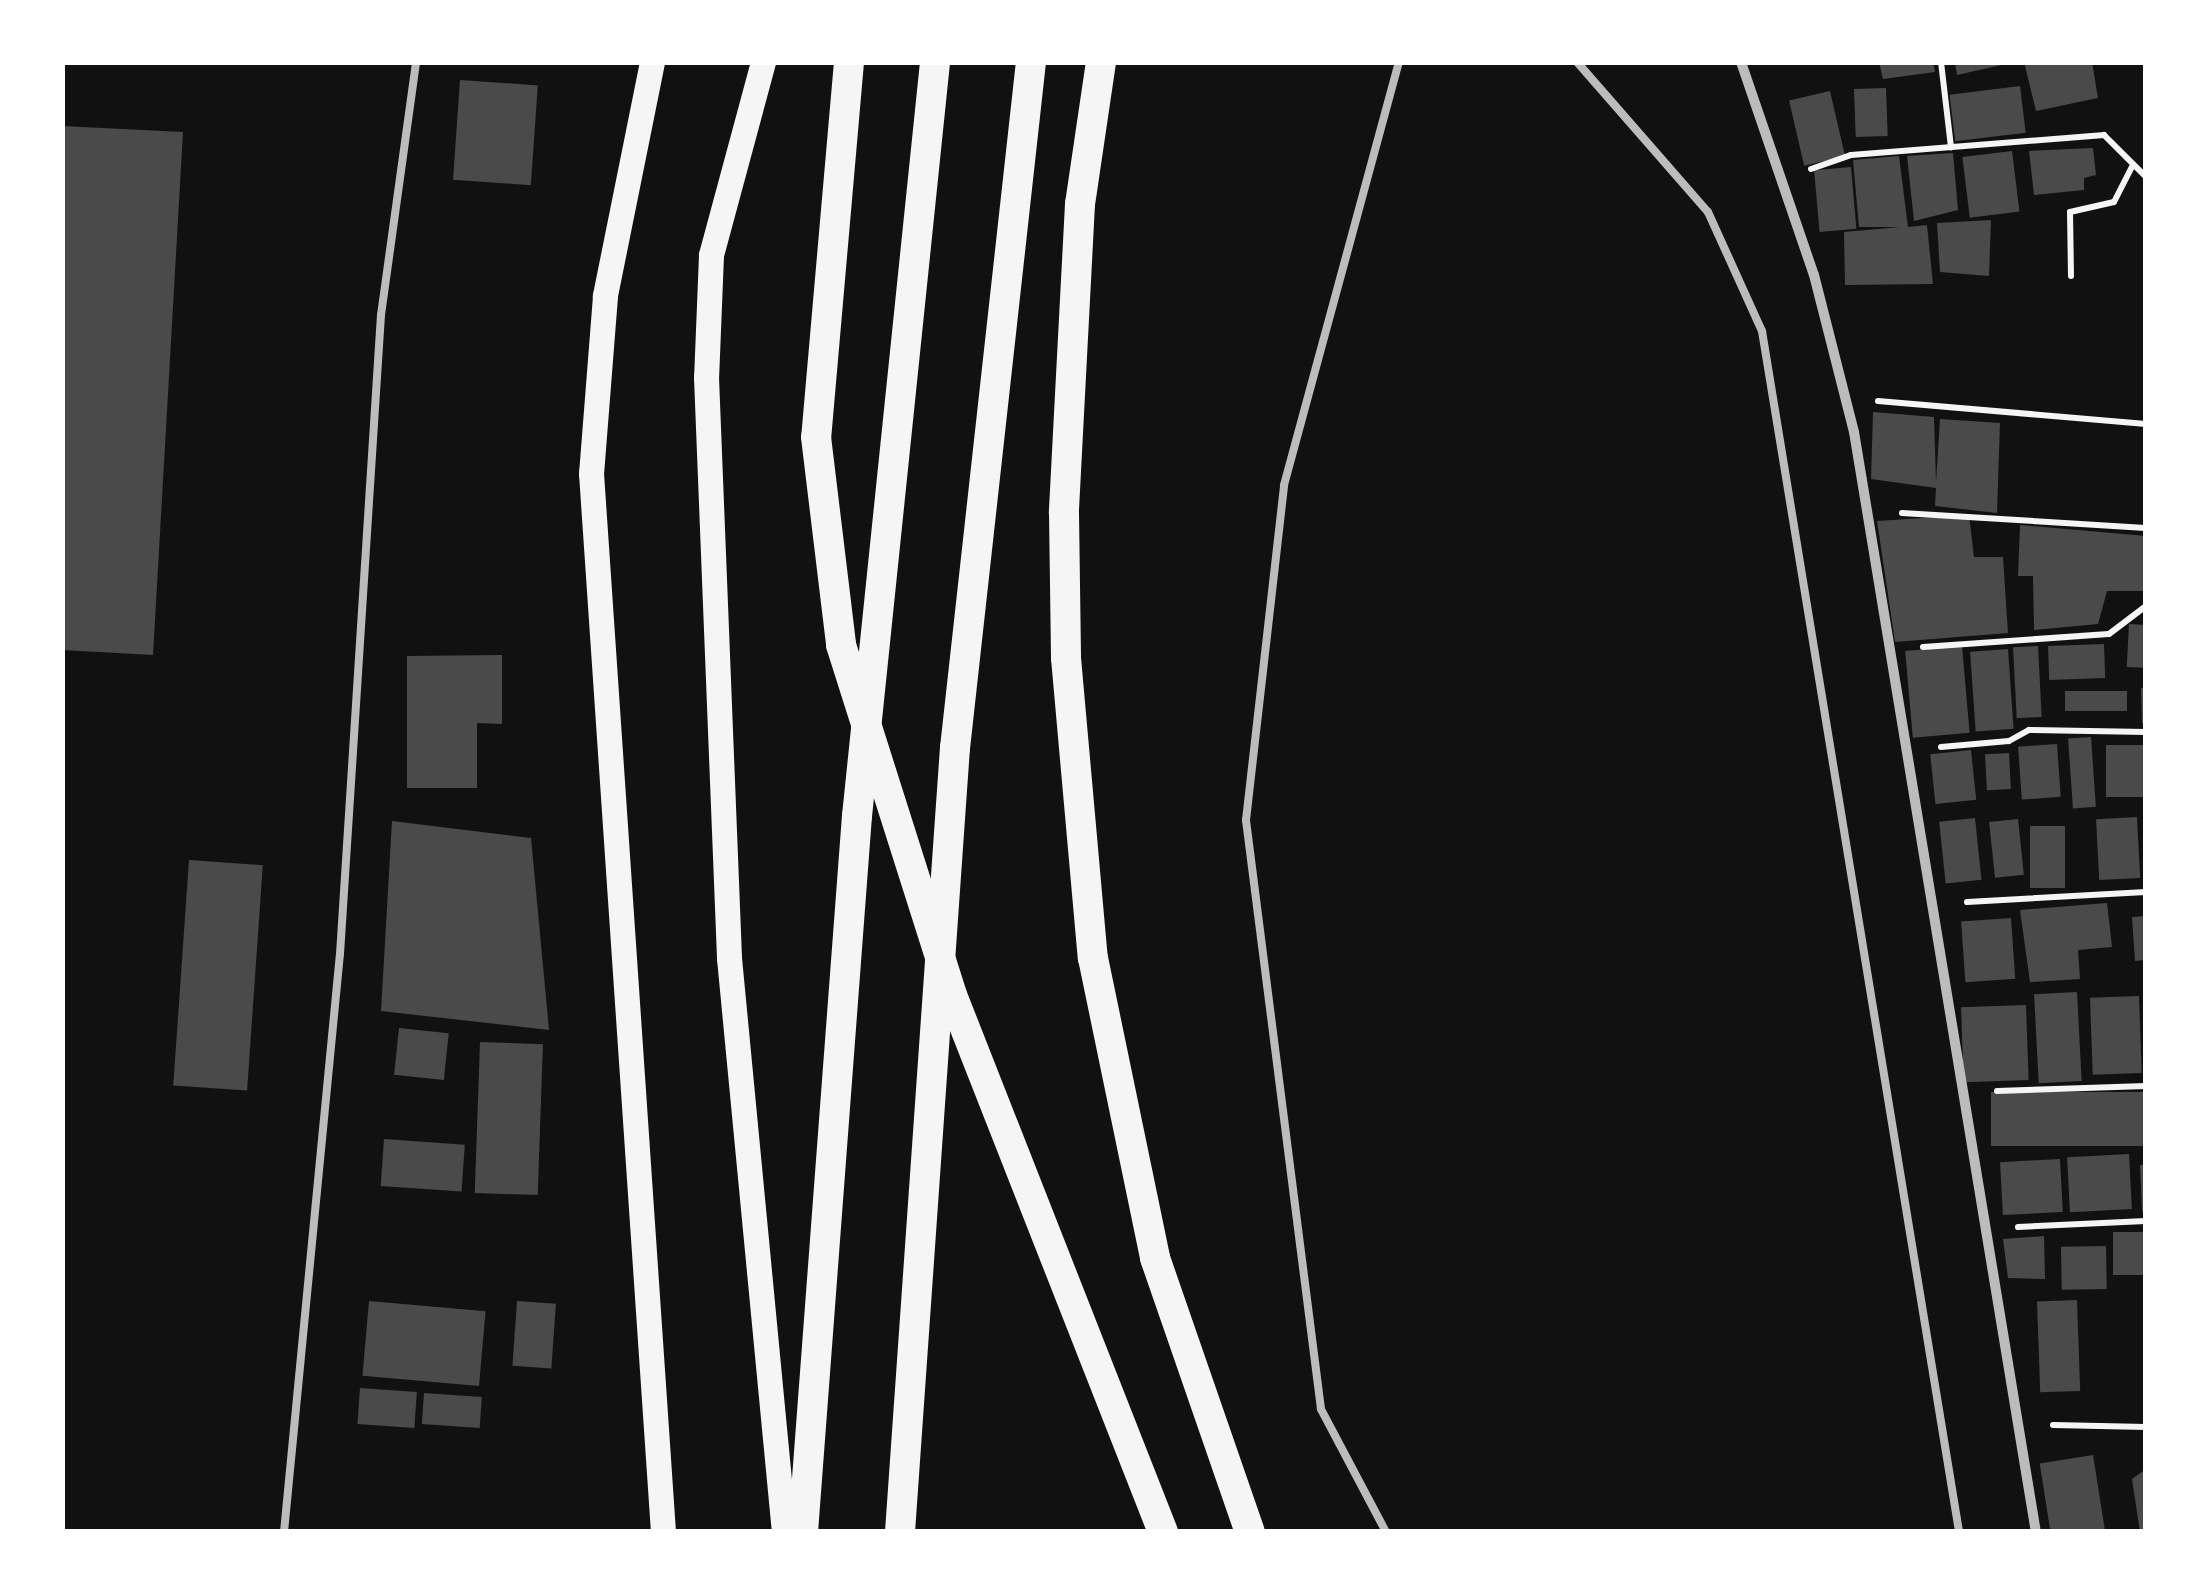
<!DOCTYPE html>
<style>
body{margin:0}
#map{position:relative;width:2208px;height:1594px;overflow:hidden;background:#111;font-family:"Roboto Serif",serif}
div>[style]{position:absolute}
.building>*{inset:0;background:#4a4a4a;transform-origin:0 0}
.path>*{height:6px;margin:-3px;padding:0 3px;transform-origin:3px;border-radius:3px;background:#f5f5f5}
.service>*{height:8px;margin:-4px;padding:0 4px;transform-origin:4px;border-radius:4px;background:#bcbcbc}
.minor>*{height:10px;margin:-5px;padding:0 5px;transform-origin:5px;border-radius:5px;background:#bcbcbc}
.primary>*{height:25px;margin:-12.5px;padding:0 12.5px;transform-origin:12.5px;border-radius:12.5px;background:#f5f5f5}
.motorway>*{height:30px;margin:-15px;padding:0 15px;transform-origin:15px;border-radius:15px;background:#f5f5f5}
span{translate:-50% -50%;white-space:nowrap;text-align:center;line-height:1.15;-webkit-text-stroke:8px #fff;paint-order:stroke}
.frame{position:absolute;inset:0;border:65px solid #fff;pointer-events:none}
</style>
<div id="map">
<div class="building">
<i style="clip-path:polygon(1879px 62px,1933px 62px,1935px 72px,1883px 79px)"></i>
<i style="clip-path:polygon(1955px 62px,2006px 62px,2006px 64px,1957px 75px)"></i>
<i style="clip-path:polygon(2024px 62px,2092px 62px,2098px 98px,2036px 111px)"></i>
<i style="left:460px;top:80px;width:78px;height:100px;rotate:4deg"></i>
<i style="left:2020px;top:86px;width:47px;height:71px;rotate:83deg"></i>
<i style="left:1886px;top:88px;width:48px;height:32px;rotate:88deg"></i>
<i style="left:1830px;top:91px;width:67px;height:42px;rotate:77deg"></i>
<i style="clip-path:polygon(62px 126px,183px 132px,153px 655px,62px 650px)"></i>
<i style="clip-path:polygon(2093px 148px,2096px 175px,2084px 178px,2084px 190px,2034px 195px,2029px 151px)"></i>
<i style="left:2012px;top:151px;width:61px;height:50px;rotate:83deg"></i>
<i style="clip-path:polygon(1953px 153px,1958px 210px,1914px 221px,1907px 156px)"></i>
<i style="clip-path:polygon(1899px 156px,1908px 227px,1927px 225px,1933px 284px,1845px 285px,1844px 232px,1900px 227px,1859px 227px,1853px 160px)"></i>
<i style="left:1851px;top:167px;width:62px;height:37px;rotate:85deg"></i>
<i style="clip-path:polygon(1991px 220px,1989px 276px,1940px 272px,1937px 223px)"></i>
<i style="clip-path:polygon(1873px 412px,1934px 417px,1936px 482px,1940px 419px,2000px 423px,1997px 513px,1935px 506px,1936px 488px,1871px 479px)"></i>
<i style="clip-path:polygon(1969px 515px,1974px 557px,2003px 557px,2008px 633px,1895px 642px,1877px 521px)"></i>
<i style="clip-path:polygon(2020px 525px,2146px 536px,2146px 591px,2107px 591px,2098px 624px,2034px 630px,2033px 576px,2018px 576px)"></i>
<i style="left:2129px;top:624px;width:17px;height:43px;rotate:3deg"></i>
<i style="left:2104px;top:644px;width:34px;height:56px;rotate:88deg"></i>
<i style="left:1962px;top:646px;width:87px;height:57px;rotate:85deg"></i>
<i style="left:2038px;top:646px;width:71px;height:25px;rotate:87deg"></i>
<i style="left:2008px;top:649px;width:80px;height:38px;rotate:86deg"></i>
<i style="clip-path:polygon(502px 655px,502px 724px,477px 723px,477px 788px,407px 788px,407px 656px)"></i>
<i style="clip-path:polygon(2141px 688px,2146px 688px,2146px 723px,2142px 723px)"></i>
<i style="left:2127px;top:691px;width:20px;height:62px;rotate:90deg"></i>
<i style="left:2091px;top:737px;width:70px;height:23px;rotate:86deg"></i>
<i style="left:2057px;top:744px;width:53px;height:39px;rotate:86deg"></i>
<i style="left:2146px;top:745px;width:52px;height:40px;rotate:90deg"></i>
<i style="left:1971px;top:750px;width:50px;height:41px;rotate:84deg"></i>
<i style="left:2009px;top:753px;width:36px;height:24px;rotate:87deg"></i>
<i style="left:2137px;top:817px;width:61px;height:41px;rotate:87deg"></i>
<i style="left:1975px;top:818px;width:62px;height:36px;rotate:84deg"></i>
<i style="left:2018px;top:819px;width:56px;height:29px;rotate:84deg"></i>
<i style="clip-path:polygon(392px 821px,531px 838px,549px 1030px,381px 1011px)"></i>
<i style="left:2030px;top:826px;width:35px;height:62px"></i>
<i style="left:189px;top:860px;width:74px;height:226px;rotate:4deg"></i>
<i style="clip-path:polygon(2107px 903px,2112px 947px,2078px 950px,2080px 979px,2030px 982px,2020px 910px)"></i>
<i style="clip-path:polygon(2146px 916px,2146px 960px,2135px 961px,2132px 917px)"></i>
<i style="left:2011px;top:918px;width:61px;height:50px;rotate:86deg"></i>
<i style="left:2077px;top:992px;width:89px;height:43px;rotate:87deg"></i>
<i style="left:2139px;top:996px;width:77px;height:49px;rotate:88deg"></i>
<i style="left:2026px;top:1005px;width:75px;height:65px;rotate:88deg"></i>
<i style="left:399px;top:1028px;width:50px;height:47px;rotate:6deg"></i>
<i style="left:480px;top:1042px;width:63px;height:151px;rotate:2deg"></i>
<i style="left:2146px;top:1092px;width:54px;height:155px;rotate:90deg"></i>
<i style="left:384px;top:1139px;width:81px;height:47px;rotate:4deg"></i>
<i style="left:2129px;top:1154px;width:55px;height:62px;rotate:87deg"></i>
<i style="left:2060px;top:1159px;width:53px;height:60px;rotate:87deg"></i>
<i style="clip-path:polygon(2140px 1165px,2146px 1165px,2146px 1211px,2142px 1211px)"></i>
<i style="left:2113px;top:1232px;width:33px;height:43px"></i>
<i style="clip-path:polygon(2044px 1236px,2045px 1279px,2008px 1278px,2003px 1239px)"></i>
<i style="left:2106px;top:1246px;width:43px;height:45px;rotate:89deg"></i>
<i style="left:2077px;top:1300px;width:91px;height:40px;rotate:88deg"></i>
<i style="left:369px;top:1301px;width:117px;height:75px;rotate:5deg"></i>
<i style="left:517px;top:1301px;width:39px;height:65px;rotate:4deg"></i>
<i style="left:360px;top:1388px;width:57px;height:36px;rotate:4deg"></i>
<i style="left:424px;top:1393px;width:58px;height:31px;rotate:4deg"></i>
<i style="left:2093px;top:1455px;width:78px;height:54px;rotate:81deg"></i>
<i style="clip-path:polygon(2146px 1469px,2146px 1532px,2140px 1532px,2132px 1479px)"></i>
</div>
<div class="path">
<i style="left:1941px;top:62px;width:86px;rotate:83.3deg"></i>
<i style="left:1811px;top:169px;width:42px;rotate:-19.3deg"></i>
<i style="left:1851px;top:155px;width:254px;rotate:-4.5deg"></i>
<i style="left:2104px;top:135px;width:59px;rotate:45deg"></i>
<i style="left:2071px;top:276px;width:64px;rotate:-90.9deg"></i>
<i style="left:2070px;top:212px;width:45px;rotate:-12.8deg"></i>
<i style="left:2114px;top:202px;width:39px;rotate:-63deg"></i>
<i style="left:1878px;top:401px;width:269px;rotate:4.9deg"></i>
<i style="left:1902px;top:513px;width:244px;rotate:3.5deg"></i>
<i style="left:1923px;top:647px;width:186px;rotate:-4deg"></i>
<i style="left:2109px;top:634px;width:46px;rotate:-37.1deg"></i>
<i style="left:1941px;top:747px;width:68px;rotate:-5deg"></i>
<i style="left:2009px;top:741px;width:23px;rotate:-29deg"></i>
<i style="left:2029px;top:730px;width:117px;rotate:1deg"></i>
<i style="left:1967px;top:902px;width:179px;rotate:-3.2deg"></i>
<i style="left:1997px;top:1091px;width:149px;rotate:-1.9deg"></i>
<i style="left:2018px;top:1227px;width:128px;rotate:-2.7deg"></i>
<i style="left:2053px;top:1425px;width:93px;rotate:1.2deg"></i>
</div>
<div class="service">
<i style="left:1577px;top:62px;width:199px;rotate:48.9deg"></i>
<i style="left:1708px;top:212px;width:131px;rotate:65.6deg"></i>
<i style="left:1762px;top:331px;width:1217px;rotate:80.68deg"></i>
<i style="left:284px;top:1532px;width:581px;rotate:-84.47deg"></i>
<i style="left:340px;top:954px;width:640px;rotate:-86.33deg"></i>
<i style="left:381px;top:315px;width:255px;rotate:-82.1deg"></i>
<i style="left:1386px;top:1532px;width:139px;rotate:-117.9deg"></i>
<i style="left:1321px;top:1409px;width:594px;rotate:-97.26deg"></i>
<i style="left:1246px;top:820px;width:337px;rotate:-83.5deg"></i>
<i style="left:1284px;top:485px;width:438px;rotate:-74.8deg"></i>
</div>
<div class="minor">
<i style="left:1741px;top:62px;width:225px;rotate:71.1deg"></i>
<i style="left:1814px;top:275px;width:162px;rotate:75.7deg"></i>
<i style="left:1854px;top:432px;width:1115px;rotate:80.61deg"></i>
</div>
<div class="primary">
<i style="left:652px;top:62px;width:239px;rotate:101.4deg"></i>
<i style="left:605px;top:296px;width:178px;rotate:94.5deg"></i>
<i style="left:591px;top:473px;width:1061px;rotate:86.11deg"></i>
<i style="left:763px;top:62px;width:200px;rotate:105.1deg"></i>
<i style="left:711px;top:255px;width:122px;rotate:92.3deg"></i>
<i style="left:706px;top:377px;width:581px;rotate:87.73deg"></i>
<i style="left:729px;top:958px;width:577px;rotate:84.53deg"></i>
</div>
<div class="motorway">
<i style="left:849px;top:62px;width:376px;rotate:95deg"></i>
<i style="left:816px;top:437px;width:209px;rotate:83.1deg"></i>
<i style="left:841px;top:645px;width:367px;rotate:72.4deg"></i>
<i style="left:952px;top:995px;width:577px;rotate:68.55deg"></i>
<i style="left:1101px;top:62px;width:144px;rotate:98.4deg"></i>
<i style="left:1080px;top:204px;width:309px;rotate:93deg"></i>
<i style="left:1064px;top:513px;width:145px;rotate:89.2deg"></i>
<i style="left:1066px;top:658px;width:301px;rotate:84.9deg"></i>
<i style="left:1093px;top:958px;width:306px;rotate:78.3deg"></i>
<i style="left:1155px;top:1258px;width:290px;rotate:70.9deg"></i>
<i style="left:803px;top:1532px;width:718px;rotate:-85.69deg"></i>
<i style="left:857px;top:816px;width:758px;rotate:-84.09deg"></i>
<i style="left:900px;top:1532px;width:786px;rotate:-85.99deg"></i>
<i style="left:955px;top:748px;width:690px;rotate:-83.68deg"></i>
</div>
<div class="frame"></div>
</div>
